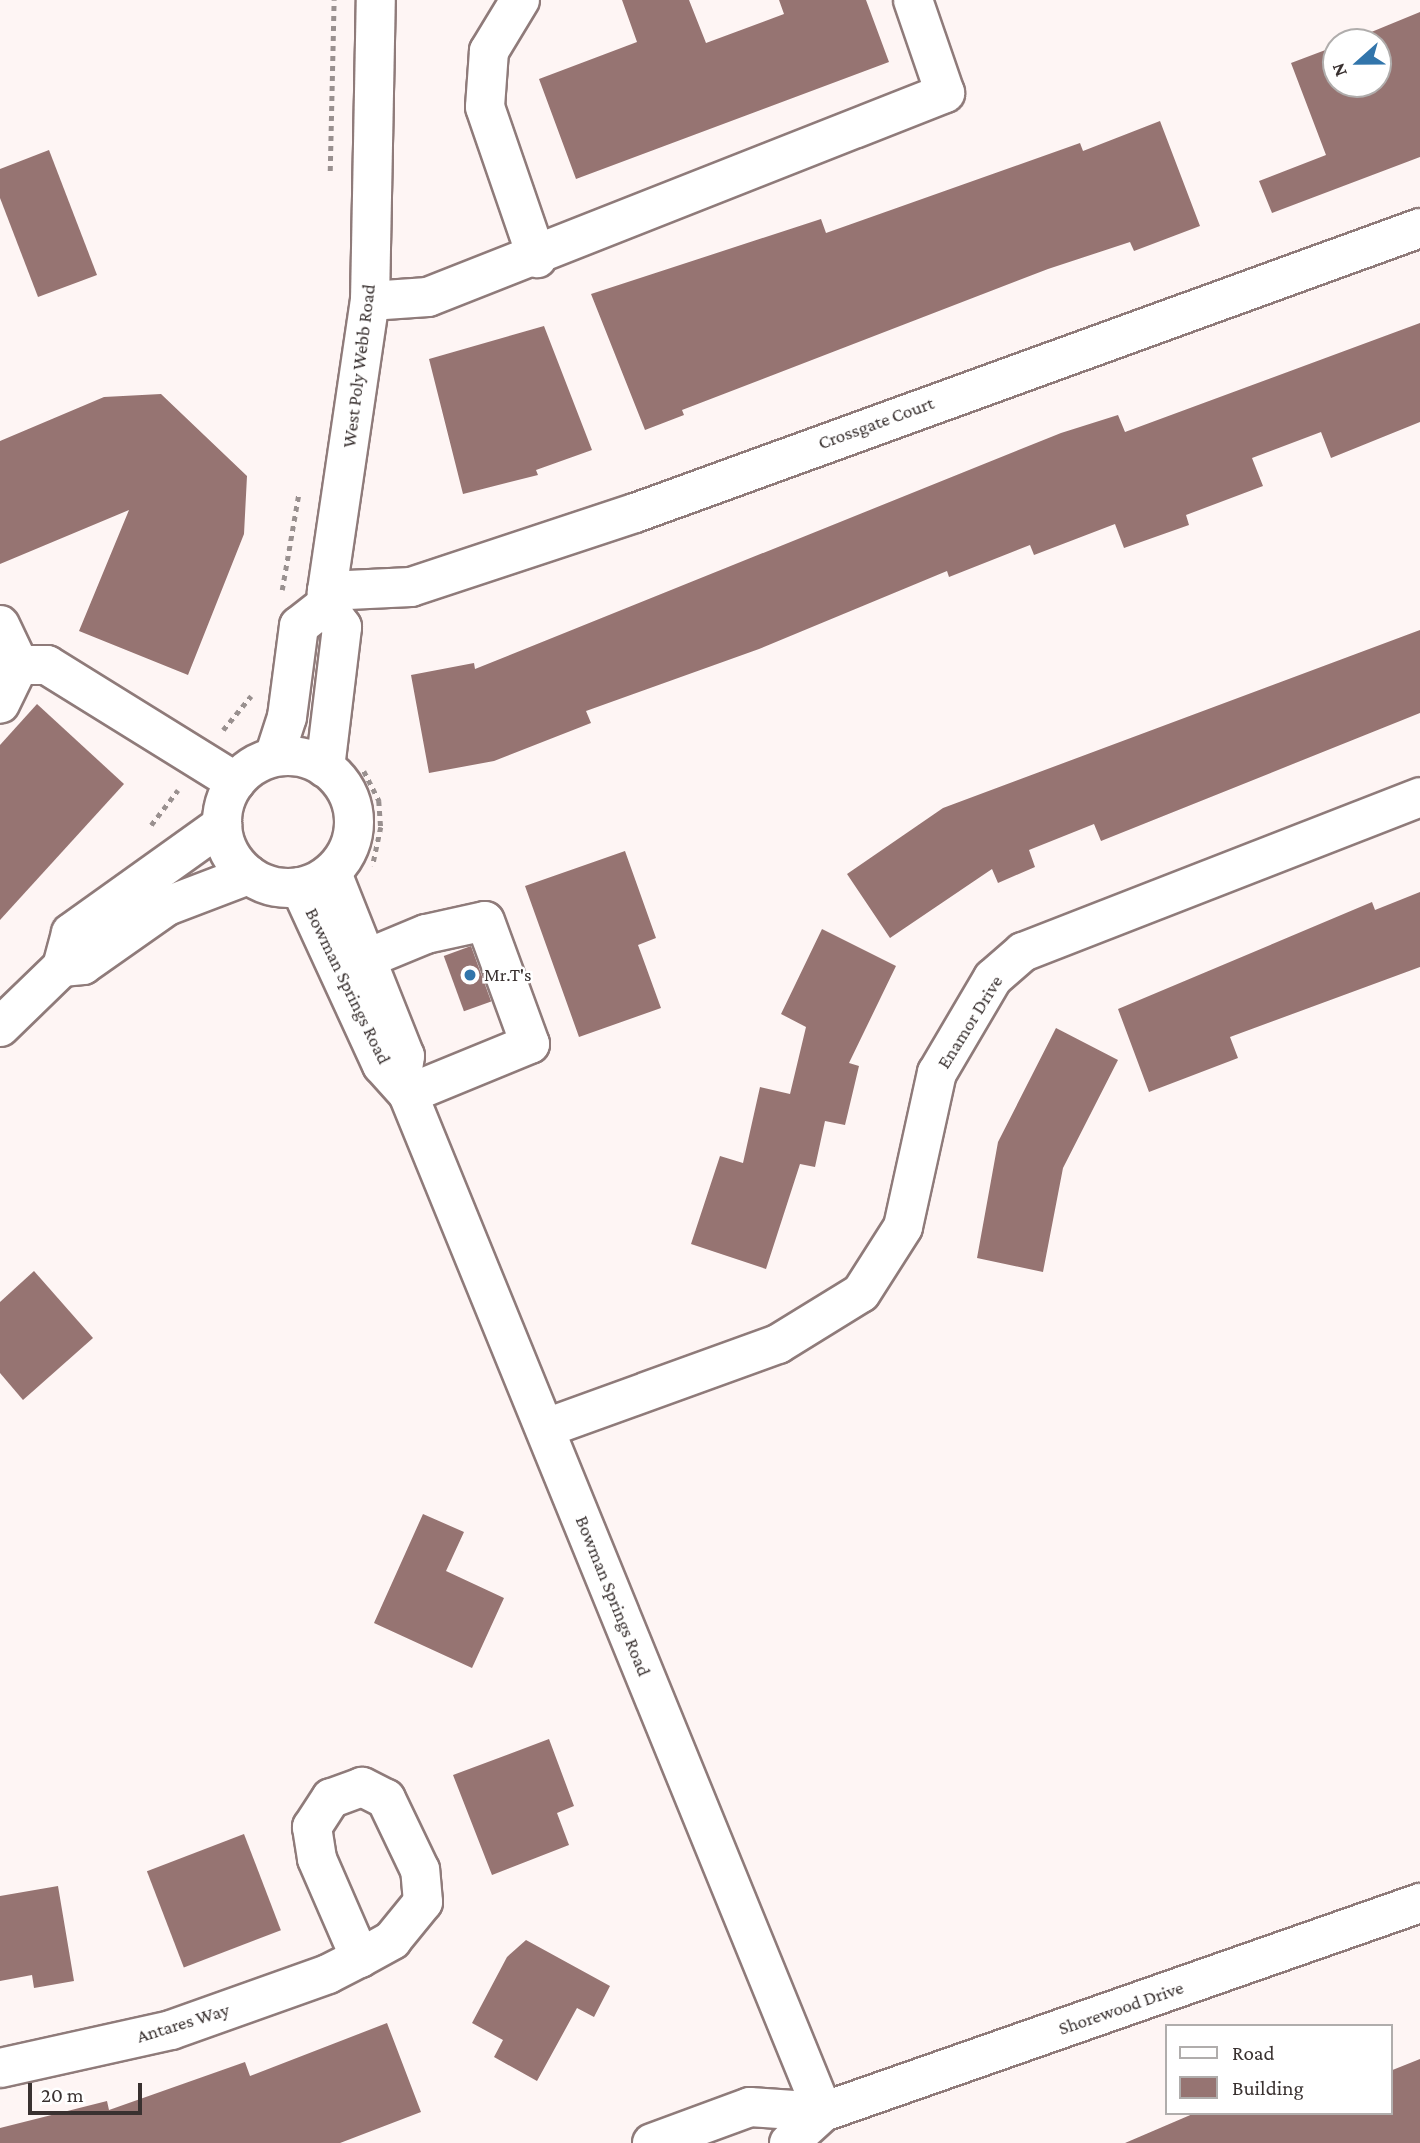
<!DOCTYPE html>
<style>
body{margin:0}
#map{position:relative;width:1420px;height:2143px;overflow:hidden;background:#fef5f4;font-family:"Crimson Pro",serif}
div>[style]{position:absolute}
.building>*{inset:0;background:#967472;transform-origin:0 0}
.path>*{height:4.5px;margin-top:-2.25px;transform-origin:0;background:repeating-linear-gradient(90deg,#99908f 0 5px,transparent 0 10px)}
.roads{filter:drop-shadow(2px 0 #8f7b7a) drop-shadow(-2px 0 #8f7b7a) drop-shadow(0 2px #8f7b7a) drop-shadow(0 -2px #8f7b7a)}
.minor>*{height:38px;margin:-19px;padding:0 19px;transform-origin:19px;border-radius:19px;background:#fff}
.minor>.ring{margin:-19px;padding:0;box-sizing:content-box;background:none;border:38px solid #fff;border-radius:50%}
.dots>*{width:19px;height:19px;translate:-50% -50%;box-sizing:border-box;border:4px solid #fff;border-radius:50%}
span{translate:-50% -50%;white-space:nowrap;text-align:center;line-height:1.15;-webkit-text-stroke:5px #fff;paint-order:stroke}
.street-label{font-size:19px;color:#393130}
.poi-label{font-size:19px;color:#393130}
.left{translate:0 -50%;text-align:left}
.legend{position:absolute;left:1165px;top:2024px;width:228px;height:91px;box-sizing:border-box;background:#fff;border:2px solid #b0adac;margin:0;padding:9px 12px;list-style:none;font-size:21px;color:#393130}
.legend li{display:flex;align-items:center;gap:14px;height:35px}
.legend b{width:35px;border:2px solid #b0adac}
.north{position:absolute;left:1322px;top:28px;width:70px;height:70px;box-sizing:border-box;background:#fff;border:2px solid #b0adac;border-radius:50%;rotate:249deg;font-size:19px;font-weight:700;line-height:28px;text-align:center;color:#393130}
.north::after{content:'';display:block;margin:auto;width:24px;height:32px;background:#3275ab;clip-path:polygon(50% 0,100% 100%,50% 72%,0 100%)}
.scale{position:absolute;left:28px;top:2083px;width:114px;height:32px;box-sizing:border-box;border:4px solid #393130;border-top:0;padding-left:9px;font-size:21px;line-height:24px;white-space:nowrap;color:#393130;-webkit-text-stroke:5px #fff;paint-order:stroke}
</style>
<div id="map">
<div class="building">
<i style="clip-path:polygon(622px 0,689px 0,706px 43px,784px 14px,779px 0,866px 0,889px 62px,576px 179px,539px 79px,637px 42px)"></i>
<i style="clip-path:polygon(1420px 12px,1420px 157px,1272px 213px,1259px 181px,1326px 155px,1291px 63px,1336px 46px,1336px 84px,1378px 84px,1378px 42px,1347px 42px)"></i>
<i style="clip-path:polygon(1160px 121px,1200px 226px,1134px 251px,1130px 242px,1048px 269px,682px 410px,684px 415px,645px 430px,591px 294px,821px 219px,826px 233px,1080px 143px,1083px 151px)"></i>
<i style="clip-path:polygon(49px 150px,97px 275px,38px 297px,0 198px,0 169px)"></i>
<i style="clip-path:polygon(1420px 323px,1420px 422px,1331px 458px,1321px 432px,1252px 458px,1263px 486px,1186px 515px,1189px 525px,1124px 548px,1115px 524px,1034px 555px,1030px 545px,949px 577px,947px 571px,759px 649px,586px 711px,591px 723px,494px 761px,429px 773px,411px 675px,474px 663px,475px 669px,1061px 433px,1118px 415px,1125px 432px)"></i>
<i style="clip-path:polygon(544px 326px,592px 450px,536px 470px,538px 475px,463px 494px,429px 359px)"></i>
<i style="clip-path:polygon(161px 394px,247px 476px,244px 534px,188px 675px,79px 631px,129px 510px,0 564px,0 441px,104px 397px)"></i>
<i style="clip-path:polygon(1420px 630px,1420px 713px,1101px 841px,1094px 824px,1029px 850px,1035px 867px,998px 883px,992px 869px,890px 938px,847px 874px,943px 808px)"></i>
<i style="clip-path:polygon(37px 704px,124px 784px,0 920px,0 745px)"></i>
<i style="clip-path:polygon(625px 851px,656px 938px,638px 945px,661px 1008px,579px 1037px,525px 886px)"></i>
<i style="clip-path:polygon(1420px 892px,1420px 967px,1230px 1037px,1238px 1058px,1149px 1092px,1118px 1009px,1372px 902px,1375px 910px)"></i>
<i style="clip-path:polygon(822px 929px,896px 966px,849px 1063px,859px 1066px,845px 1125px,825px 1121px,815px 1167px,800px 1164px,766px 1269px,691px 1244px,720px 1156px,743px 1163px,760px 1087px,790px 1094px,806px 1027px,781px 1014px)"></i>
<i style="left:471px;top:946px;width:59px;height:29px;rotate:70deg"></i>
<i style="clip-path:polygon(1056px 1028px,1118px 1060px,1063px 1168px,1043px 1272px,977px 1258px,998px 1142px)"></i>
<i style="clip-path:polygon(34px 1271px,93px 1338px,23px 1400px,0 1373px,0 1302px)"></i>
<i style="clip-path:polygon(423px 1514px,464px 1532px,446px 1571px,504px 1598px,472px 1668px,374px 1623px)"></i>
<i style="clip-path:polygon(549px 1739px,574px 1806px,557px 1813px,569px 1845px,492px 1875px,453px 1775px)"></i>
<i style="left:244px;top:1834px;width:103px;height:104px;rotate:69deg"></i>
<i style="clip-path:polygon(58px 1886px,74px 1981px,34px 1988px,32px 1975px,0 1981px,0 1896px)"></i>
<i style="clip-path:polygon(526px 1940px,610px 1986px,594px 2017px,577px 2008px,537px 2081px,494px 2057px,503px 2040px,472px 2023px,507px 1957px)"></i>
<i style="clip-path:polygon(387px 2023px,421px 2112px,340px 2143px,0 2143px,0 2128px,107px 2101px,109px 2110px,245px 2062px,250px 2076px)"></i>
<i style="clip-path:polygon(1420px 2059px,1420px 2143px,1125px 2143px,1195px 2113px,1390px 2113px,1390px 2071px)"></i>
</div>
<div class="path">
<i style="left:330px;top:171px;width:171px;rotate:-88.7deg"></i>
<i style="left:282px;top:590px;width:99px;rotate:-80.2deg"></i>
<i style="left:223px;top:730px;width:44px;rotate:-50.5deg"></i>
<i style="left:364px;top:771px;width:34px;rotate:63deg"></i>
<i style="left:379px;top:801px;width:26px;rotate:86deg"></i>
<i style="left:381px;top:827px;width:40px;rotate:102deg"></i>
<i style="left:151px;top:825px;width:44px;rotate:-52.4deg"></i>
</div>
<div class="roads">
<div class="minor">
<i style="left:520px;top:0;width:60px;rotate:121.3deg"></i>
<i style="left:489px;top:51px;width:56px;rotate:94.1deg"></i>
<i style="left:485px;top:107px;width:160px;rotate:71deg"></i>
<i style="left:370px;top:301px;width:58px;rotate:-3.9deg"></i>
<i style="left:428px;top:297px;width:556px;rotate:-21.53deg"></i>
<i style="left:945px;top:93px;width:98px;rotate:-109deg"></i>
<i style="left:327px;top:591px;width:84px;rotate:-2.7deg"></i>
<i style="left:411px;top:587px;width:236px;rotate:-18.3deg"></i>
<i style="left:635px;top:513px;width:835px;rotate:-19.95deg"></i>
<i style="left:0;top:625px;width:44px;rotate:64.6deg"></i>
<i style="left:19px;top:665px;width:43px;rotate:116deg"></i>
<i style="left:19px;top:665px;width:28px"></i>
<i style="left:47px;top:665px;width:222px;rotate:31.8deg"></i>
<i class="ring" style="left:222px;top:756px;width:94px;height:94px"></i>
<i style="left:274px;top:757px;width:42px;rotate:-72deg"></i>
<i style="left:287px;top:717px;width:92px;rotate:-82.5deg"></i>
<i style="left:299px;top:626px;width:34px;rotate:-38deg"></i>
<i style="left:325px;top:768px;width:142px;rotate:-83.1deg"></i>
<i style="left:342px;top:627px;width:27px;rotate:-126deg"></i>
<i style="left:326px;top:605px;width:14px;rotate:-86deg"></i>
<i style="left:327px;top:591px;width:293px;rotate:-81.6deg"></i>
<i style="left:370px;top:301px;width:301px;rotate:-88.9deg"></i>
<i style="left:332px;top:873px;width:197px;rotate:68.3deg"></i>
<i style="left:405px;top:1056px;width:24px;rotate:99deg"></i>
<i style="left:300px;top:887px;width:196px;rotate:65.3deg"></i>
<i style="left:382px;top:1065px;width:39px;rotate:48deg"></i>
<i style="left:408px;top:1094px;width:1099px;rotate:67.82deg"></i>
<i style="left:368px;top:958px;width:63px;rotate:-22.5deg"></i>
<i style="left:426px;top:934px;width:60px;rotate:-12.4deg"></i>
<i style="left:485px;top:921px;width:131px;rotate:69.9deg"></i>
<i style="left:530px;top:1044px;width:132px;rotate:157.7deg"></i>
<i style="left:62px;top:967px;width:21px;rotate:-5deg"></i>
<i style="left:83px;top:965px;width:103px;rotate:-35.1deg"></i>
<i style="left:167px;top:906px;width:87px;rotate:-20.9deg"></i>
<i style="left:0;top:1027px;width:86px;rotate:-44.1deg"></i>
<i style="left:62px;top:967px;width:35px;rotate:-75deg"></i>
<i style="left:71px;top:933px;width:186px;rotate:-35.6deg"></i>
<i style="left:546px;top:1428px;width:247px;rotate:-19.9deg"></i>
<i style="left:778px;top:1344px;width:97px;rotate:-31.6deg"></i>
<i style="left:861px;top:1293px;width:78px;rotate:-57.5deg"></i>
<i style="left:903px;top:1227px;width:158px;rotate:-77.6deg"></i>
<i style="left:937px;top:1073px;width:110px;rotate:-59.5deg"></i>
<i style="left:993px;top:978px;width:40px;rotate:-41deg"></i>
<i style="left:1023px;top:952px;width:426px;rotate:-21.3deg"></i>
<i style="left:0;top:2068px;width:175px;rotate:-12.5deg"></i>
<i style="left:171px;top:2030px;width:167px;rotate:-19.6deg"></i>
<i style="left:328px;top:1974px;width:36px;rotate:-27deg"></i>
<i style="left:360px;top:1958px;width:37px;rotate:-29deg"></i>
<i style="left:392px;top:1940px;width:49px;rotate:-50.8deg"></i>
<i style="left:423px;top:1902px;width:32px;rotate:-95deg"></i>
<i style="left:420px;top:1870px;width:79px;rotate:-115.6deg"></i>
<i style="left:386px;top:1799px;width:27px;rotate:-153deg"></i>
<i style="left:362px;top:1787px;width:33px;rotate:160deg"></i>
<i style="left:331px;top:1798px;width:35px;rotate:123deg"></i>
<i style="left:312px;top:1827px;width:32px;rotate:81deg"></i>
<i style="left:317px;top:1859px;width:108px;rotate:66.5deg"></i>
<i style="left:652px;top:2143px;width:104px;rotate:-20.2deg"></i>
<i style="left:750px;top:2107px;width:73px;rotate:3.9deg"></i>
<i style="left:789px;top:2143px;width:46px;rotate:-42.4deg"></i>
<i style="left:823px;top:2112px;width:633px;rotate:-19.29deg"></i>
</div>
</div>
<div class="dots">
<i style="left:470px;top:975px;background:#3275ab"></i>
</div>
<div class="street-label">
<span style="left:359px;top:366px;rotate:-83deg">West Poly Webb Road</span>
<span style="left:876px;top:423px;rotate:-20deg">Crossgate Court</span>
<span style="left:348px;top:986px;rotate:64deg">Bowman Springs Road</span>
<span style="left:970px;top:1022px;rotate:-58deg">Enamor Drive</span>
<span style="left:613px;top:1596px;rotate:68deg">Bowman Springs Road</span>
<span style="left:1121px;top:2008px;rotate:-19deg">Shorewood Drive</span>
<span style="left:183px;top:2023px;rotate:-17deg">Antares Way</span>
</div>
<div class="poi-label">
<span class="left" style="left:484px;top:975px">Mr.T's</span>
</div>
<ul class="legend">
<li><b style="height:9px;background:#fff"></b>Road</li>
<li><b style="height:19px;background:#967472"></b>Building</li>
</ul>
<div class="north">N</div>
<div class="scale">20 m</div>
</div>
